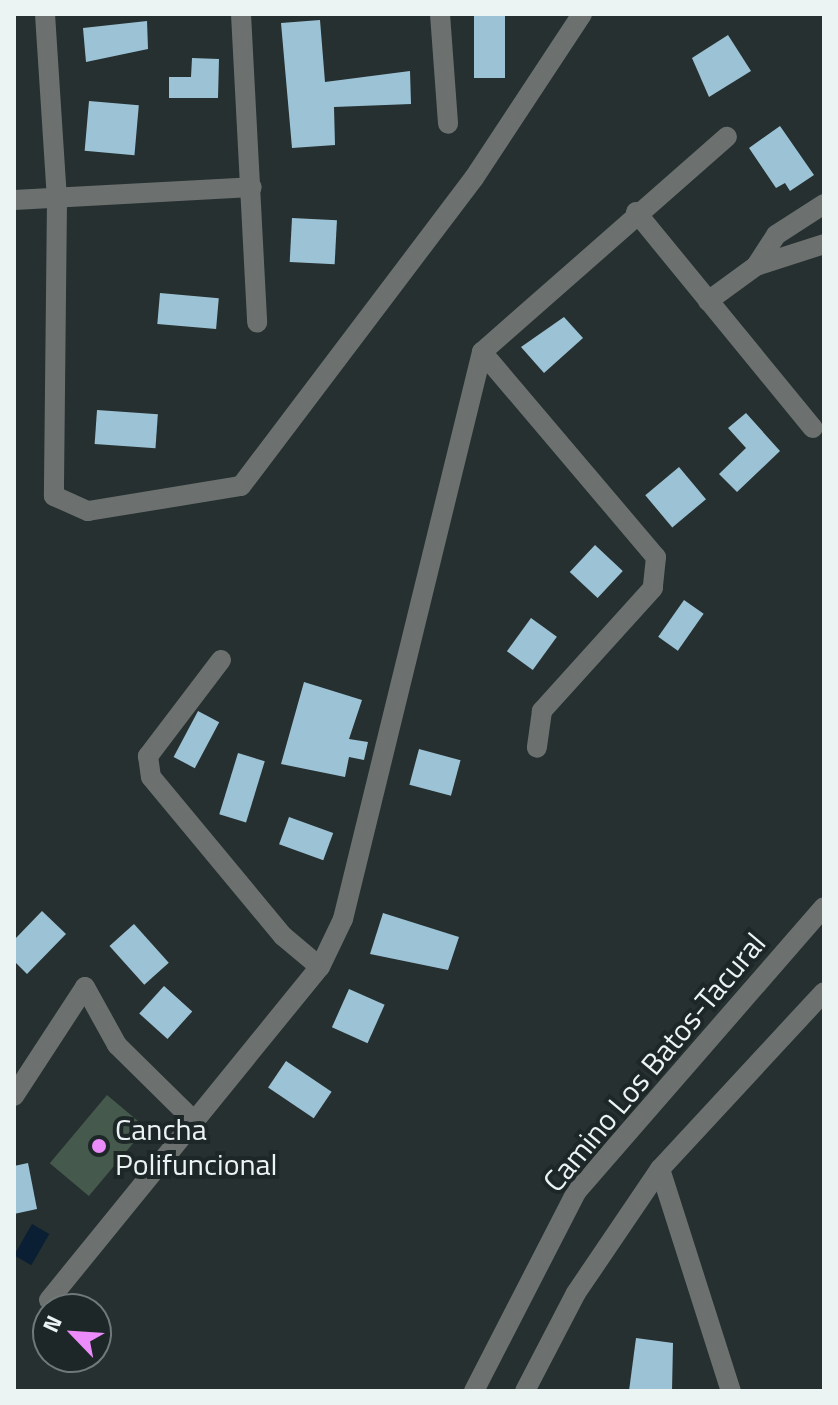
<!DOCTYPE html>
<style>
body{margin:0}
#map{position:relative;width:838px;height:1405px;overflow:hidden;background:#263031;font-family:"Titillium Web",sans-serif}
div>[style]{position:absolute}
.green>*{inset:0;background:#45594c;transform-origin:0 0}
.water>*{inset:0;background:#0a1f34;transform-origin:0 0}
.building>*{inset:0;background:#9cc3d5;transform-origin:0 0}
.minor>*{height:20px;margin:-10px;padding:0 10px;transform-origin:10px;border-radius:10px;background:#6c716f}
.dots>*{width:22px;height:22px;translate:-50% -50%;box-sizing:border-box;border:4px solid #1d2727;border-radius:50%}
span{translate:-50% -50%;white-space:nowrap;text-align:center;line-height:1.15;-webkit-text-stroke:8px #1d2727;paint-order:stroke}
.street-label{font-size:30px;color:#ecf3f3}
.poi-label{font-size:30px;color:#ecf3f3}
.left{translate:0 -50%;text-align:left}
.frame{position:absolute;inset:0;border:16px solid #ecf3f3;pointer-events:none}
.north{position:absolute;left:32px;top:1293px;width:80px;height:80px;box-sizing:border-box;background:#1d2727;border:2px solid #707979;border-radius:50%;rotate:295deg;font-size:22px;font-weight:700;line-height:32px;text-align:center;color:#ecf3f3}
.north::after{content:'';display:block;margin:auto;width:28px;height:36px;background:#ec8cfb;clip-path:polygon(50% 0,100% 100%,50% 72%,0 100%)}
</style>
<div id="map">
<div class="green">
<i style="left:107px;top:1095px;width:51px;height:89px;rotate:40deg"></i>
</div>
<div class="water">
<i style="left:32px;top:1224px;width:20px;height:36px;rotate:30deg"></i>
</div>
<div class="building">
<i style="left:474px;top:14px;width:31px;height:64px"></i>
<i style="clip-path:polygon(320px 20px,325px 82px,410px 71px,411px 104px,334px 107px,335px 145px,292px 148px,281px 23px)"></i>
<i style="clip-path:polygon(147px 21px,148px 49px,86px 62px,83px 28px)"></i>
<i style="clip-path:polygon(728px 35px,751px 71px,709px 97px,692px 58px)"></i>
<i style="clip-path:polygon(192px 58px,219px 59px,218px 98px,169px 98px,169px 77px,191px 77px)"></i>
<i style="left:89px;top:101px;width:50px;height:50px;rotate:5deg"></i>
<i style="clip-path:polygon(780px 126px,814px 175px,790px 191px,785px 183px,776px 188px,749px 148px)"></i>
<i style="left:292px;top:218px;width:45px;height:44px;rotate:3deg"></i>
<i style="left:160px;top:293px;width:59px;height:31px;rotate:5deg"></i>
<i style="clip-path:polygon(564px 317px,583px 338px,544px 373px,521px 347px)"></i>
<i style="left:97px;top:410px;width:61px;height:34px;rotate:4deg"></i>
<i style="clip-path:polygon(746px 413px,780px 451px,737px 492px,719px 474px,746px 448px,728px 428px)"></i>
<i style="left:679px;top:467px;width:42px;height:44px;rotate:50deg"></i>
<i style="left:595px;top:545px;width:38px;height:37px;rotate:43deg"></i>
<i style="left:684px;top:600px;width:24px;height:45px;rotate:35deg"></i>
<i style="left:531px;top:618px;width:32px;height:41px;rotate:36deg"></i>
<i style="clip-path:polygon(304px 682px,362px 700px,349px 739px,368px 742px,364px 760px,349px 757px,345px 777px,281px 764px)"></i>
<i style="left:198px;top:711px;width:24px;height:52px;rotate:28deg"></i>
<i style="left:419px;top:749px;width:43px;height:37px;rotate:15deg"></i>
<i style="left:238px;top:753px;width:28px;height:64px;rotate:17deg"></i>
<i style="left:289px;top:817px;width:47px;height:29px;rotate:20deg"></i>
<i style="clip-path:polygon(42px 911px,66px 934px,27px 974px,14px 961px,14px 940px)"></i>
<i style="clip-path:polygon(383px 913px,459px 937px,448px 970px,370px 954px)"></i>
<i style="left:134px;top:924px;width:52px;height:33px;rotate:48deg"></i>
<i style="left:164px;top:986px;width:38px;height:37px;rotate:42deg"></i>
<i style="left:349px;top:989px;width:39px;height:42px;rotate:24deg"></i>
<i style="left:286px;top:1061px;width:55px;height:32px;rotate:34deg"></i>
<i style="clip-path:polygon(28px 1163px,37px 1209px,14px 1214px,14px 1166px)"></i>
<i style="clip-path:polygon(636px 1338px,673px 1343px,672px 1391px,629px 1391px)"></i>
</div>
<div class="minor">
<i style="left:45px;top:14px;width:185px;rotate:86.3deg"></i>
<i style="left:57px;top:199px;width:297px;rotate:90.6deg"></i>
<i style="left:54px;top:496px;width:37px;rotate:24deg"></i>
<i style="left:88px;top:511px;width:155px;rotate:-9.3deg"></i>
<i style="left:241px;top:486px;width:386px;rotate:-52.9deg"></i>
<i style="left:474px;top:178px;width:196px;rotate:-56.6deg"></i>
<i style="left:241px;top:14px;width:309px;rotate:87deg"></i>
<i style="left:440px;top:14px;width:110px;rotate:85.8deg"></i>
<i style="left:14px;top:200px;width:238px;rotate:-3.1deg"></i>
<i style="left:636px;top:212px;width:279px;rotate:50.7deg"></i>
<i style="left:756px;top:266px;width:71px;rotate:-17.9deg"></i>
<i style="left:708px;top:301px;width:59px;rotate:-36.1deg"></i>
<i style="left:756px;top:266px;width:37px;rotate:-57deg"></i>
<i style="left:776px;top:235px;width:57px;rotate:-32.9deg"></i>
<i style="left:482px;top:352px;width:269px;rotate:49.7deg"></i>
<i style="left:656px;top:557px;width:31px;rotate:96deg"></i>
<i style="left:653px;top:588px;width:166px;rotate:132.1deg"></i>
<i style="left:542px;top:711px;width:37px;rotate:98deg"></i>
<i style="left:221px;top:660px;width:121px;rotate:127.2deg"></i>
<i style="left:148px;top:756px;width:21px;rotate:82deg"></i>
<i style="left:151px;top:777px;width:207px;rotate:50.3deg"></i>
<i style="left:283px;top:936px;width:48px;rotate:40deg"></i>
<i style="left:14px;top:1096px;width:130px;rotate:-56.9deg"></i>
<i style="left:85px;top:987px;width:66px;rotate:61.1deg"></i>
<i style="left:117px;top:1045px;width:111px;rotate:44.6deg"></i>
<i style="left:660px;top:1169px;width:233px;rotate:72.3deg"></i>
<i style="left:49px;top:1300px;width:429px;rotate:-50.9deg"></i>
<i style="left:320px;top:967px;width:53px;rotate:-64.4deg"></i>
<i style="left:343px;top:919px;width:584px;rotate:-76.23deg"></i>
<i style="left:482px;top:352px;width:326px;rotate:-41.3deg"></i>
<i style="left:474px;top:1391px;width:225px;rotate:-62.8deg"></i>
<i style="left:577px;top:1191px;width:376px;rotate:-49deg"></i>
<i style="left:525px;top:1391px;width:110px;rotate:-62.5deg"></i>
<i style="left:576px;top:1293px;width:150px;rotate:-55.9deg"></i>
<i style="left:660px;top:1169px;width:241px;rotate:-47.2deg"></i>
</div>
<div class="dots">
<i style="left:99px;top:1146px;background:#ec8cfb"></i>
</div>
<div class="street-label">
<span style="left:654px;top:1062px;rotate:-50deg">Camino Los Batos-Tacural</span>
</div>
<div class="poi-label">
<span class="left" style="left:115px;top:1146px">Cancha<br>Polifuncional</span>
</div>
<div class="frame"></div>
<div class="north">N</div>
</div>
